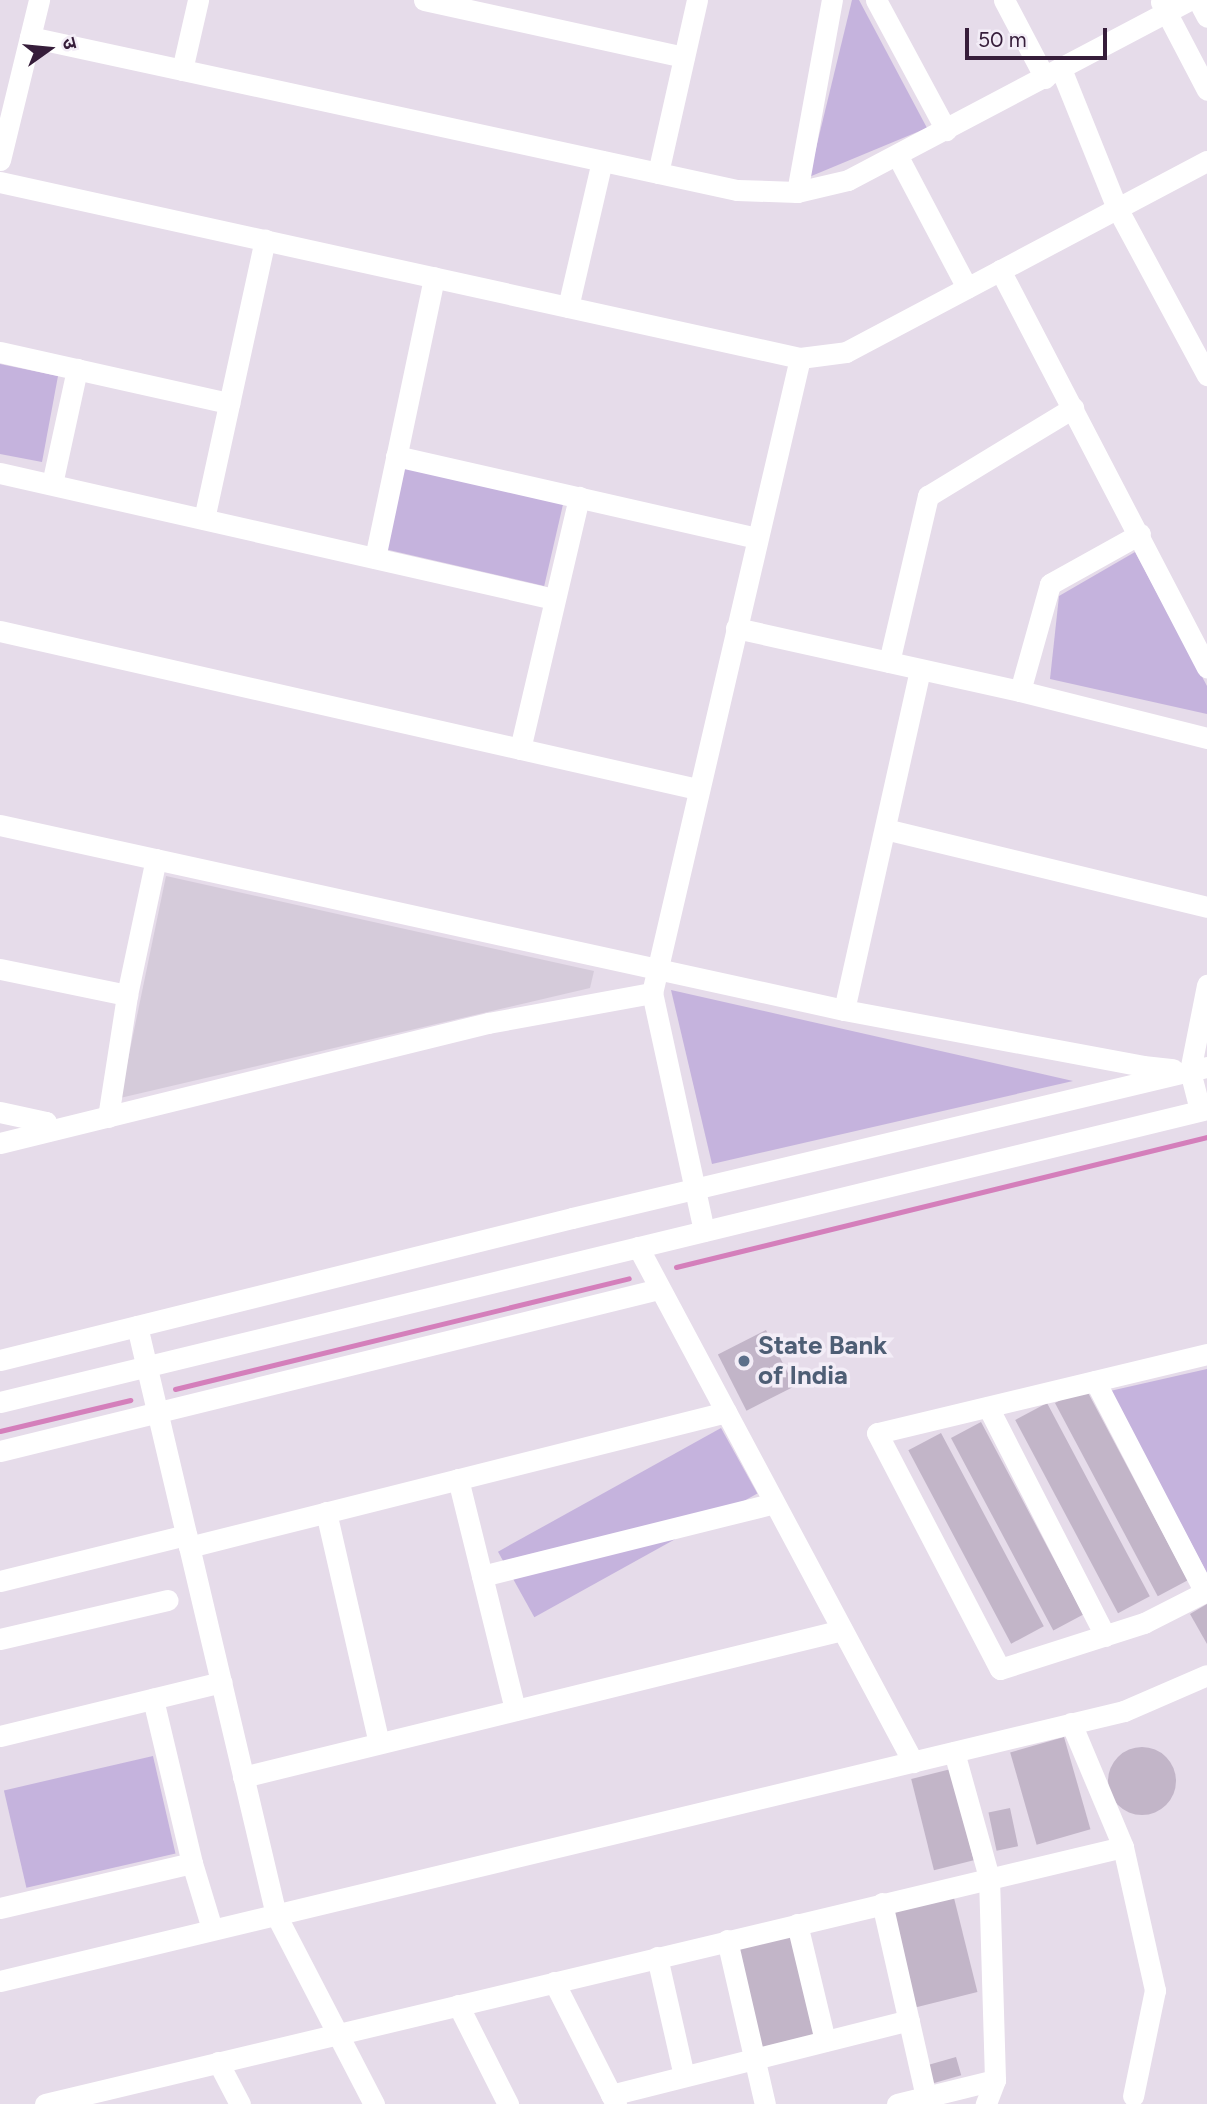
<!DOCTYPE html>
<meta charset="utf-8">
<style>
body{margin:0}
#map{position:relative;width:1207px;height:2104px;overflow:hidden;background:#e6dcea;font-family:Figtree,"Noto Sans Devanagari",sans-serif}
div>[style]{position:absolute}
.built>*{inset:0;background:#d5cbda}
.green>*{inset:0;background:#c5b3dd;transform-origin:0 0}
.stream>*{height:5px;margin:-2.5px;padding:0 2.5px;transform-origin:2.5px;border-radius:2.5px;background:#d47fbb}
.building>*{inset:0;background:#c2b5c8;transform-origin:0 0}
.round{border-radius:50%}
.minor>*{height:21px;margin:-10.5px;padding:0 10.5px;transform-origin:10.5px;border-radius:10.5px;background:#fff}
.dots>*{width:19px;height:19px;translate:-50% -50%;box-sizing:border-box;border:4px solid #f3edf7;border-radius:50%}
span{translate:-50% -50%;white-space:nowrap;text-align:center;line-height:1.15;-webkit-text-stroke:7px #f3edf7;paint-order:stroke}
.service-label{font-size:26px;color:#4e5e75;font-weight:700}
.left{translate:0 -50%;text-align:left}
.north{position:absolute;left:14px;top:14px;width:70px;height:70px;-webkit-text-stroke:5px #f3edf7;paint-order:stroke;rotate:75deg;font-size:19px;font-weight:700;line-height:28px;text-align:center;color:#361d3a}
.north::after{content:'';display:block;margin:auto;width:24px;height:32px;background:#361d3a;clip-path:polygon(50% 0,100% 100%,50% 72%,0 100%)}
.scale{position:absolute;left:965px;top:28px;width:142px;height:32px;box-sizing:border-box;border:4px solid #361d3a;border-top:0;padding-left:9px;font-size:21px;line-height:24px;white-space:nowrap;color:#361d3a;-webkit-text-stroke:5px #f3edf7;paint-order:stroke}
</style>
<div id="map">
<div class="built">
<i style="clip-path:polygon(166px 876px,594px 971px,590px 988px,120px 1098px)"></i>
</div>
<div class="green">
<i style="clip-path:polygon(852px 0,859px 0,927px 128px,809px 177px)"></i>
<i style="clip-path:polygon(0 364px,58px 376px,42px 462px,0 454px)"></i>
<i style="left:403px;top:464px;width:165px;height:87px;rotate:13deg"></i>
<i style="clip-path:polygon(1135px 552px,1207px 686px,1207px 714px,1050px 679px,1059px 596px)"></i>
<i style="clip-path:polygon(671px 990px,1073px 1081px,712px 1164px)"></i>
<i style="clip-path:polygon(1207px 1369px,1207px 1573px,1110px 1391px)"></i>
<i style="left:721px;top:1428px;width:75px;height:255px;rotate:61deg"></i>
<i style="left:153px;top:1756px;width:100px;height:153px;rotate:77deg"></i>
</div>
<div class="stream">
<i style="left:676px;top:1267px;width:547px;rotate:-13.76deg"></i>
<i style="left:175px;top:1389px;width:467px;rotate:-13.7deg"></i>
<i style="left:0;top:1431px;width:134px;rotate:-13.4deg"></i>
</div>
<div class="building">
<i style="left:766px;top:1330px;width:63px;height:54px;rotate:63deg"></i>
<i style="left:1085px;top:1387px;width:219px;height:34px;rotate:62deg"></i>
<i style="left:1047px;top:1403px;width:219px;height:36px;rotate:62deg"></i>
<i style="left:981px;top:1422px;width:218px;height:34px;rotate:62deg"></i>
<i style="left:941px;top:1433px;width:219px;height:37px;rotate:62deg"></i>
<i style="clip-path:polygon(1207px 1604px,1207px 1644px,1190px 1614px)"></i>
<i style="left:1064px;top:1737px;width:96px;height:56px;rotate:74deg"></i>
<i class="round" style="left:1108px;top:1747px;width:68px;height:68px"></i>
<i style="left:951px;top:1769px;width:94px;height:41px;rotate:76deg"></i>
<i style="left:1010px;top:1808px;width:39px;height:22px;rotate:78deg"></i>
<i style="left:953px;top:1894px;width:101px;height:63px;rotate:76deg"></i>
<i style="left:794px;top:1931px;width:108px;height:59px;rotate:77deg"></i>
<i style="left:956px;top:2057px;width:19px;height:30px;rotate:74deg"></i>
</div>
<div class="minor">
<i style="left:424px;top:0;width:266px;rotate:12.4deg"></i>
<i style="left:876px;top:0;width:148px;rotate:61.7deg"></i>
<i style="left:1004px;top:0;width:88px;rotate:62.3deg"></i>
<i style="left:1198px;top:0;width:19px;rotate:62deg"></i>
<i style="left:1161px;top:2px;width:99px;rotate:62.4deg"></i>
<i style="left:30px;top:37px;width:723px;rotate:12.21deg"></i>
<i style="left:737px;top:190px;width:60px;rotate:1.9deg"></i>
<i style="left:797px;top:192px;width:52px;rotate:-13.2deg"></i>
<i style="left:848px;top:180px;width:386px;rotate:-27.8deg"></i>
<i style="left:1061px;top:69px;width:150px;rotate:68.1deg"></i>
<i style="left:1117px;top:208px;width:190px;rotate:61.7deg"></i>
<i style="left:182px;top:70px;width:72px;rotate:-77.1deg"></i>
<i style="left:897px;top:155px;width:150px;rotate:62.2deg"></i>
<i style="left:0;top:160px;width:165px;rotate:-76.3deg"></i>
<i style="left:658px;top:173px;width:177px;rotate:-77.3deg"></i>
<i style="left:0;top:182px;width:819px;rotate:12.41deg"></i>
<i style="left:800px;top:358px;width:46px;rotate:-7.4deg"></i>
<i style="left:846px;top:352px;width:408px;rotate:-27.9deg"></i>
<i style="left:797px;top:192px;width:195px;rotate:-79.7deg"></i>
<i style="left:1000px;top:270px;width:448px;rotate:62.5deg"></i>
<i style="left:568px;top:307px;width:150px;rotate:-76.9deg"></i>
<i style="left:0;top:352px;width:235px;rotate:12.6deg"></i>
<i style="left:396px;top:456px;width:370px;rotate:12.8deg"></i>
<i style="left:0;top:473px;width:568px;rotate:12.81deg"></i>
<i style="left:52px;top:484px;width:118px;rotate:-77.7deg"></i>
<i style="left:204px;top:519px;width:286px;rotate:-77.7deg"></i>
<i style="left:375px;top:558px;width:287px;rotate:-78.1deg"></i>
<i style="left:736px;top:628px;width:291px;rotate:12.5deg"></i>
<i style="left:1020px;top:691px;width:193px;rotate:14.1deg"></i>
<i style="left:0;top:631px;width:715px;rotate:12.77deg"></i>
<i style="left:889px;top:662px;width:171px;rotate:-76.8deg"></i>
<i style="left:928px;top:496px;width:170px;rotate:-31.3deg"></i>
<i style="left:1020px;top:691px;width:111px;rotate:-74.3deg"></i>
<i style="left:1050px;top:584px;width:103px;rotate:-29.1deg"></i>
<i style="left:520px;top:749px;width:259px;rotate:-76.8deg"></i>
<i style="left:0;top:825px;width:864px;rotate:12.36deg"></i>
<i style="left:844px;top:1010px;width:304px;rotate:10.6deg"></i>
<i style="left:1143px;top:1066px;width:30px;rotate:6deg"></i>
<i style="left:885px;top:829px;width:331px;rotate:13.6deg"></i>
<i style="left:0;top:969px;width:130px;rotate:11.6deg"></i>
<i style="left:844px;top:1010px;width:349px;rotate:-77.4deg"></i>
<i style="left:1200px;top:1110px;width:40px;rotate:-104.4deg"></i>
<i style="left:1190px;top:1071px;width:88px;rotate:-78.8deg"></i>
<i style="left:0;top:1112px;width:47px;rotate:12.3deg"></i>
<i style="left:46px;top:1122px;width:9px;rotate:77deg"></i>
<i style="left:108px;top:1117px;width:123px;rotate:-81.1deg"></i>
<i style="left:127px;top:995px;width:139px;rotate:-78deg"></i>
<i style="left:0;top:1143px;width:503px;rotate:-13.82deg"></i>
<i style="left:488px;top:1023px;width:167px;rotate:-10.4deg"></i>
<i style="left:704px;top:1231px;width:244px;rotate:-102.3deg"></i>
<i style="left:652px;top:993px;width:652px;rotate:-76.88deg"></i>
<i style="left:638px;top:1247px;width:584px;rotate:61.9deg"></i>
<i style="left:137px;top:1326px;width:605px;rotate:76.72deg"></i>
<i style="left:276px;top:1915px;width:213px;rotate:62.6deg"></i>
<i style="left:1207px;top:1354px;width:339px;rotate:166.5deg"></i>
<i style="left:877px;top:1433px;width:266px;rotate:62.5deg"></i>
<i style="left:1000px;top:1669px;width:151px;rotate:-17.7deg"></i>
<i style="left:1144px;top:1623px;width:71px;rotate:-26.9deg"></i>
<i style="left:0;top:1360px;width:589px;rotate:-13.94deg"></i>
<i style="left:572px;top:1218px;width:653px;rotate:-13.38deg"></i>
<i style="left:1095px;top:1381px;width:238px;rotate:62.5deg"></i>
<i style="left:0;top:1402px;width:1242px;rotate:-13.64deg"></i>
<i style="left:988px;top:1407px;width:257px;rotate:62.9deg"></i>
<i style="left:0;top:1451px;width:679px;rotate:-13.81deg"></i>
<i style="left:458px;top:1479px;width:238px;rotate:76.1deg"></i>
<i style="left:326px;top:1512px;width:237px;rotate:77.1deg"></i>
<i style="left:189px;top:1547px;width:554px;rotate:-14.11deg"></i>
<i style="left:482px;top:1576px;width:301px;rotate:-14deg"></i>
<i style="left:0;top:1581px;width:192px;rotate:-13.9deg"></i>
<i style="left:0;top:1639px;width:172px;rotate:-13.1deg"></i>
<i style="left:1071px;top:1723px;width:134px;rotate:67.2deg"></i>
<i style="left:1123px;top:1847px;width:147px;rotate:77.4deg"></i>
<i style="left:1155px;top:1990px;width:108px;rotate:101.7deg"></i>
<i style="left:0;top:1736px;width:228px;rotate:-13.7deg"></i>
<i style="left:954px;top:1752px;width:130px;rotate:74.4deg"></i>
<i style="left:989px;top:1877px;width:203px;rotate:88.3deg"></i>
<i style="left:995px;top:2080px;width:26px;rotate:111deg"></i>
<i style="left:243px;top:1777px;width:617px;rotate:-13.79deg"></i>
<i style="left:192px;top:1863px;width:69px;rotate:73.1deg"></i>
<i style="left:882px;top:1903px;width:199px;rotate:77.2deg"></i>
<i style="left:0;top:1908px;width:197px;rotate:-13.2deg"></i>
<i style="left:192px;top:1863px;width:169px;rotate:-103.4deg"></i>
<i style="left:797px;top:1924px;width:120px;rotate:76.5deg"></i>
<i style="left:727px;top:1940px;width:168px;rotate:77deg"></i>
<i style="left:657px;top:1957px;width:122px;rotate:77.2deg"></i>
<i style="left:0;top:1981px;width:1156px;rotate:-13.51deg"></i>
<i style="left:1124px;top:1711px;width:90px;rotate:-23.4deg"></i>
<i style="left:554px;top:1982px;width:137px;rotate:63.1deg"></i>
<i style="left:458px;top:2005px;width:111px;rotate:63.2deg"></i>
<i style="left:218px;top:2062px;width:47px;rotate:62.4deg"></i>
<i style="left:611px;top:2095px;width:307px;rotate:-14.1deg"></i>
<i style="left:45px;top:2104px;width:1108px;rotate:-13.41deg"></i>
<i style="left:897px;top:2104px;width:101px;rotate:-13.8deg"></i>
</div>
<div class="dots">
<i style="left:744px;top:1361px;background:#5c6f8a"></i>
</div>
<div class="service-label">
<span class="left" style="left:758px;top:1361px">State Bank<br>of India</span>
</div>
<div class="north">उ</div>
<div class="scale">50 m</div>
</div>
